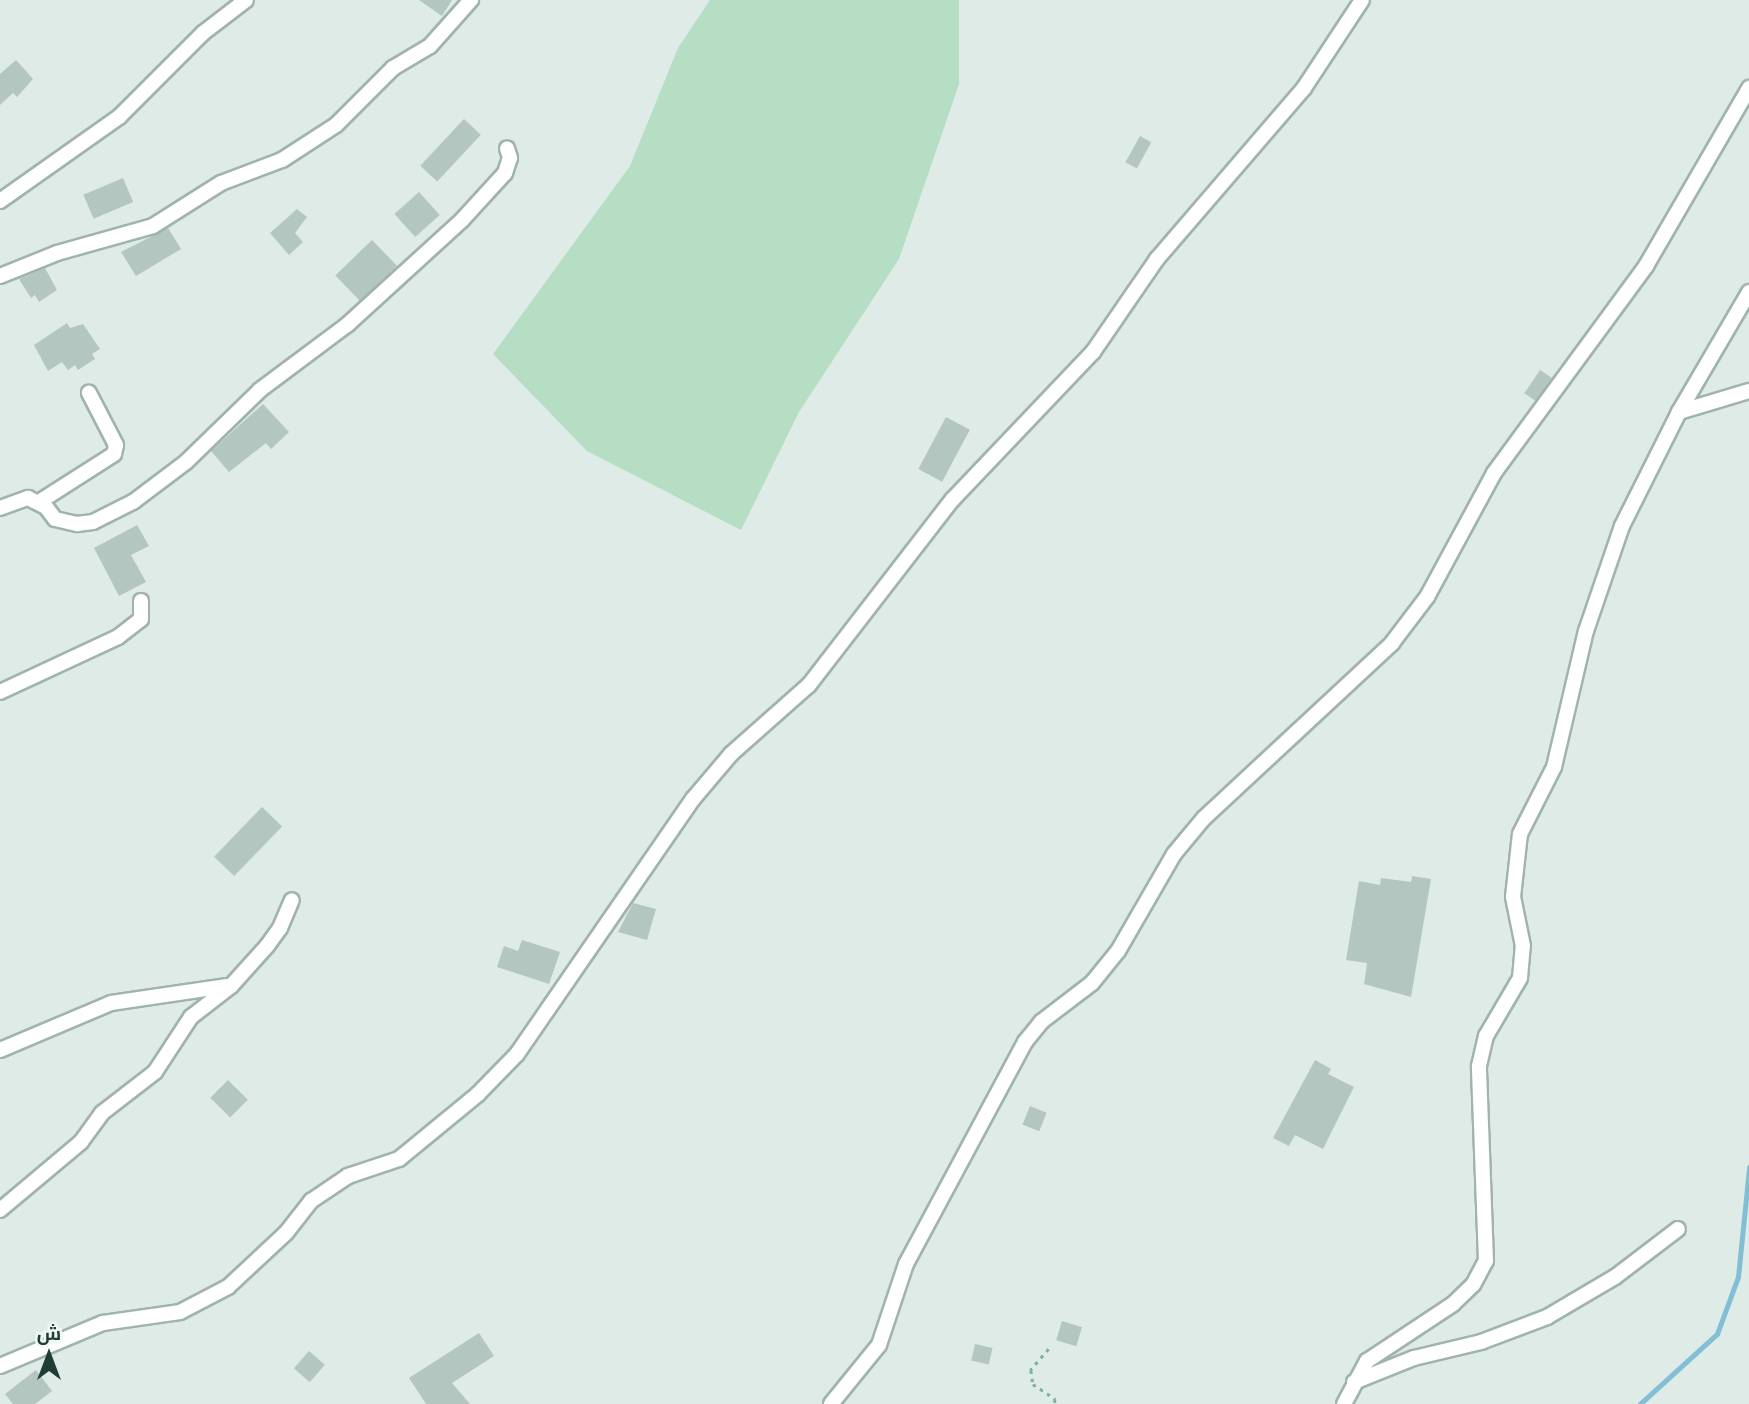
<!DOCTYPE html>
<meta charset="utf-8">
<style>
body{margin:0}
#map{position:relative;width:1749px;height:1404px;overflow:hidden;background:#deebe7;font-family:"Roboto Condensed",Cairo,sans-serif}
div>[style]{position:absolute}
.green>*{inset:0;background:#b5dec5}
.stream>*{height:4.5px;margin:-2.25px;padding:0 2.25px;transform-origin:2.25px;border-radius:2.25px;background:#82bfd4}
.building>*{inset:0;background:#b4c6c0;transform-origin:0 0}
.path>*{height:2.5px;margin-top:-1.25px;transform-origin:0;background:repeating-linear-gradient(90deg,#7db1a6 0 3.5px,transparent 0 8.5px)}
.roads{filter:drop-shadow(2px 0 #a1b3af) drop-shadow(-2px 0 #a1b3af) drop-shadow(0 2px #a1b3af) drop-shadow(0 -2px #a1b3af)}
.minor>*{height:14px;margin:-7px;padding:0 7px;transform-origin:7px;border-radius:7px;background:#fff}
span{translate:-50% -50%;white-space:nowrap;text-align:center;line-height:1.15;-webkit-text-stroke:6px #eff8f4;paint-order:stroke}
.north{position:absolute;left:14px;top:1320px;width:70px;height:70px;-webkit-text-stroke:5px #eff8f4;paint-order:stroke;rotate:0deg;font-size:19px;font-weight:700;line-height:28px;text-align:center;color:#1f3c37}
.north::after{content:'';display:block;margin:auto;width:24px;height:32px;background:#1f3c37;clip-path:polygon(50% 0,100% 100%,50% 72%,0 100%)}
</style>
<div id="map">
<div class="green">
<i style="clip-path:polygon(710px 0,959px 0,959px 84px,899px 259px,799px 412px,741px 530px,587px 451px,493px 354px,630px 166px,678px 48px)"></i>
</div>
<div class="stream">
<i style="left:1640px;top:1404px;width:104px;rotate:-42.3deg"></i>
<i style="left:1717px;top:1334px;width:61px;rotate:-69.8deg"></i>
<i style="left:1738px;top:1277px;width:110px;rotate:-84.2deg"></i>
</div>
<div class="building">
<i style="clip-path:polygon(419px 0,452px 0,442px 16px)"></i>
<i style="clip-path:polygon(16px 60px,33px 79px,17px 97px,13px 93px,0 105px,0 74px)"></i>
<i style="left:464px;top:119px;width:23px;height:64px;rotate:43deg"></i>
<i style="left:1140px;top:136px;width:13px;height:30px;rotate:29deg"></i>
<i style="left:123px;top:178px;width:26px;height:43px;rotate:67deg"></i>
<i style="left:419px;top:192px;width:31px;height:33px;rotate:48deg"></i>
<i style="clip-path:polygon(297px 209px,307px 217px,295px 233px,303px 242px,289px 255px,270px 233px)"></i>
<i style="clip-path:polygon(168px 228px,181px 249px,136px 276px,121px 252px)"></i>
<i style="left:372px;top:240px;width:36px;height:51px;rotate:46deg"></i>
<i style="clip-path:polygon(45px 268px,57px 290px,39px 302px,35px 295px,31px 298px,19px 279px)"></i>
<i style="clip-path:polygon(67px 323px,70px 328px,83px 324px,100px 349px,92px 354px,95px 359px,78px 370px,75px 365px,68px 370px,62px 362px,48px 371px,34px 345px)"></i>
<i style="left:1540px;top:370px;width:14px;height:28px;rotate:34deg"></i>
<i style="clip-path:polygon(263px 404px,289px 432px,271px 449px,266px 443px,229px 472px,211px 451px)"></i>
<i style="left:946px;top:417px;width:27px;height:59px;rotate:28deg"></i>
<i style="clip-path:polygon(137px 525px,149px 546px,131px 555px,146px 582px,119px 596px,94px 548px)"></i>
<i style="left:262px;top:807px;width:28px;height:69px;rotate:44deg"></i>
<i style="clip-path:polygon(1412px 876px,1431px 879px,1411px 997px,1364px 984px,1367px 963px,1346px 960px,1359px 881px,1380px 885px,1381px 878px,1411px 882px)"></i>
<i style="clip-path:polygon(633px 903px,656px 909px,647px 940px,618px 932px)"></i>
<i style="clip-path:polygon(522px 940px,560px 952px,549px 984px,497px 967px,504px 946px,518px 951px)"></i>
<i style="clip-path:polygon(1315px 1060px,1331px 1069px,1328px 1074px,1354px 1087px,1323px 1149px,1295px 1135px,1289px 1146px,1273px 1138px)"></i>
<i style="left:228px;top:1080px;width:28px;height:25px;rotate:45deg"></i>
<i style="left:1030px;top:1106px;width:18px;height:20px;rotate:22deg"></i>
<i style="left:1062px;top:1321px;width:21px;height:20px;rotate:17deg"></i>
<i style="clip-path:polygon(479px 1333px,494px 1356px,452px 1383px,470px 1404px,426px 1404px,409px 1378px)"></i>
<i style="left:975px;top:1344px;width:18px;height:17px;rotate:13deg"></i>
<i style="left:309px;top:1351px;width:21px;height:23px;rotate:41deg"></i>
<i style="clip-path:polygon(36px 1370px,52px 1391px,35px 1404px,13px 1404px,5px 1394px)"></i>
</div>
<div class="path">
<i style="left:1049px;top:1349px;width:28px;rotate:131deg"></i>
<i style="left:1031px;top:1370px;width:14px;rotate:82deg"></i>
<i style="left:1033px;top:1384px;width:27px;rotate:34deg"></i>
<i style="left:1055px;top:1399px;width:5px;rotate:90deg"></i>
</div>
<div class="roads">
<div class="minor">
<i style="left:0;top:201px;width:146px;rotate:-35.2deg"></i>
<i style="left:119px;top:117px;width:119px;rotate:-45deg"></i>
<i style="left:203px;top:33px;width:54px;rotate:-37.5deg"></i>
<i style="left:0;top:276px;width:61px;rotate:-22deg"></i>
<i style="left:57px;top:253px;width:100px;rotate:-15.7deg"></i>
<i style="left:153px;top:226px;width:80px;rotate:-32.3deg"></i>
<i style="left:221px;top:183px;width:65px;rotate:-20.7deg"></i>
<i style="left:282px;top:160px;width:64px;rotate:-32.9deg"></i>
<i style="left:336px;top:125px;width:81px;rotate:-45deg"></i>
<i style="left:393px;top:68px;width:43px;rotate:-30.7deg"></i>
<i style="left:430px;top:46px;width:62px;rotate:-48.3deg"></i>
<i style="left:1679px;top:412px;width:73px;rotate:-16.7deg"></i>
<i style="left:39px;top:502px;width:89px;rotate:-32.6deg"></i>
<i style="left:114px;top:454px;width:9px;rotate:-77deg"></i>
<i style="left:116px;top:445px;width:59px;rotate:-117.4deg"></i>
<i style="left:0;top:508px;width:30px;rotate:-20deg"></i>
<i style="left:28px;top:498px;width:20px;rotate:27deg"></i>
<i style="left:46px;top:507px;width:15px;rotate:53deg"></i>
<i style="left:55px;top:519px;width:23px;rotate:13deg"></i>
<i style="left:77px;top:524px;width:16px;rotate:-7deg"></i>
<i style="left:93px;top:522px;width:45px;rotate:-26.6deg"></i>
<i style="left:133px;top:502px;width:66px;rotate:-37deg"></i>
<i style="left:186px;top:462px;width:103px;rotate:-44.2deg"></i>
<i style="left:260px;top:390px;width:109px;rotate:-36.8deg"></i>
<i style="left:347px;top:325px;width:156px;rotate:-42.4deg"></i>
<i style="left:462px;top:220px;width:64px;rotate:-47.5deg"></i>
<i style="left:505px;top:173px;width:16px;rotate:-72deg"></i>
<i style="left:510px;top:158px;width:10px;rotate:-107deg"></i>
<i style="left:0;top:692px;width:130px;rotate:-25deg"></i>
<i style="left:118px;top:637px;width:29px;rotate:-38deg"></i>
<i style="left:141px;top:619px;width:18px;rotate:-90deg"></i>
<i style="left:0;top:1050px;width:121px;rotate:-22.9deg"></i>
<i style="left:111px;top:1003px;width:116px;rotate:-8.4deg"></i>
<i style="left:0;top:1210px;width:106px;rotate:-40deg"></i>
<i style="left:81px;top:1142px;width:36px;rotate:-54deg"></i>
<i style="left:102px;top:1113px;width:67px;rotate:-37.7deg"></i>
<i style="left:155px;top:1072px;width:66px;rotate:-56.8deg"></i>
<i style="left:191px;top:1017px;width:51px;rotate:-37.8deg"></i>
<i style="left:231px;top:986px;width:54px;rotate:-48deg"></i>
<i style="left:267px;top:946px;width:22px;rotate:-54deg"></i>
<i style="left:280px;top:928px;width:30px;rotate:-67deg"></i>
<i style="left:0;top:1366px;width:112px;rotate:-22.7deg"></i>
<i style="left:103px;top:1323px;width:78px;rotate:-8.1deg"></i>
<i style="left:180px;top:1312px;width:54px;rotate:-27.5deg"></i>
<i style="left:228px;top:1287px;width:79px;rotate:-43deg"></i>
<i style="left:286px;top:1233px;width:41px;rotate:-52deg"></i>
<i style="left:311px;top:1201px;width:45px;rotate:-34deg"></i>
<i style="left:348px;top:1176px;width:54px;rotate:-18.4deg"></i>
<i style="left:399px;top:1159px;width:102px;rotate:-39.4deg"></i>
<i style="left:478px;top:1094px;width:56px;rotate:-45.7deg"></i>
<i style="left:517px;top:1054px;width:310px;rotate:-55.4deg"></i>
<i style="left:693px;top:799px;width:59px;rotate:-49.8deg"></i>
<i style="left:731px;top:754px;width:104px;rotate:-41.5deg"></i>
<i style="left:809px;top:685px;width:235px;rotate:-52.3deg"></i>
<i style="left:953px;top:499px;width:203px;rotate:-46.4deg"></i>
<i style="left:1093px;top:352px;width:113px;rotate:-55.5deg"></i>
<i style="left:1157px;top:259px;width:225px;rotate:-49.3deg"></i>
<i style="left:1304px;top:88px;width:105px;rotate:-56.6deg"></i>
<i style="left:1354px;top:1382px;width:65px;rotate:-21.8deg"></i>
<i style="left:1414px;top:1358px;width:69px;rotate:-13.4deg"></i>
<i style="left:1481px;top:1342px;width:71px;rotate:-20.7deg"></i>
<i style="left:1547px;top:1317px;width:79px;rotate:-30.5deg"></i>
<i style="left:1615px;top:1277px;width:79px;rotate:-37.3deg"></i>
<i style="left:831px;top:1404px;width:76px;rotate:-50.9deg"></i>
<i style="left:879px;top:1345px;width:85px;rotate:-71.6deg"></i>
<i style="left:906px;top:1264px;width:252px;rotate:-61.8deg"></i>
<i style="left:1025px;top:1042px;width:26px;rotate:-51deg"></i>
<i style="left:1041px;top:1022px;width:64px;rotate:-37.4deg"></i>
<i style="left:1092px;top:983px;width:41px;rotate:-50.9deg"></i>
<i style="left:1118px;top:951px;width:112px;rotate:-60deg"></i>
<i style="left:1174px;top:854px;width:47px;rotate:-50.2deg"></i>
<i style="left:1204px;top:818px;width:257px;rotate:-42.9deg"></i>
<i style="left:1392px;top:643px;width:58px;rotate:-52.7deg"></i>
<i style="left:1427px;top:597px;width:141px;rotate:-61.6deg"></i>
<i style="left:1494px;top:473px;width:257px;rotate:-53.7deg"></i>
<i style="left:1646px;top:266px;width:206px;rotate:-59.9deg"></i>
<i style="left:1344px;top:1404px;width:49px;rotate:-61.9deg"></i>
<i style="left:1367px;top:1361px;width:103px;rotate:-33.5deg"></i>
<i style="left:1453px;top:1304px;width:28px;rotate:-44deg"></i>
<i style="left:1473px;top:1285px;width:27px;rotate:-62deg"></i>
<i style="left:1486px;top:1261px;width:195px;rotate:-92.1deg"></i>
<i style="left:1479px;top:1066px;width:31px;rotate:-77deg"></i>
<i style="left:1486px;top:1036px;width:67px;rotate:-59.6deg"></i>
<i style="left:1520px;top:978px;width:32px;rotate:-85deg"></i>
<i style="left:1523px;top:946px;width:50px;rotate:-101.5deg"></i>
<i style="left:1513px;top:897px;width:63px;rotate:-83.7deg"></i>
<i style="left:1520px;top:834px;width:75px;rotate:-63.1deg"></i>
<i style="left:1554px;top:767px;width:140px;rotate:-76.8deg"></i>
<i style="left:1586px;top:631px;width:111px;rotate:-71.1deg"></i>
<i style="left:1622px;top:526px;width:127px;rotate:-63.4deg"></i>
<i style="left:1679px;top:412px;width:139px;rotate:-59.7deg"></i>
</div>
</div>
<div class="north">ش</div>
</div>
